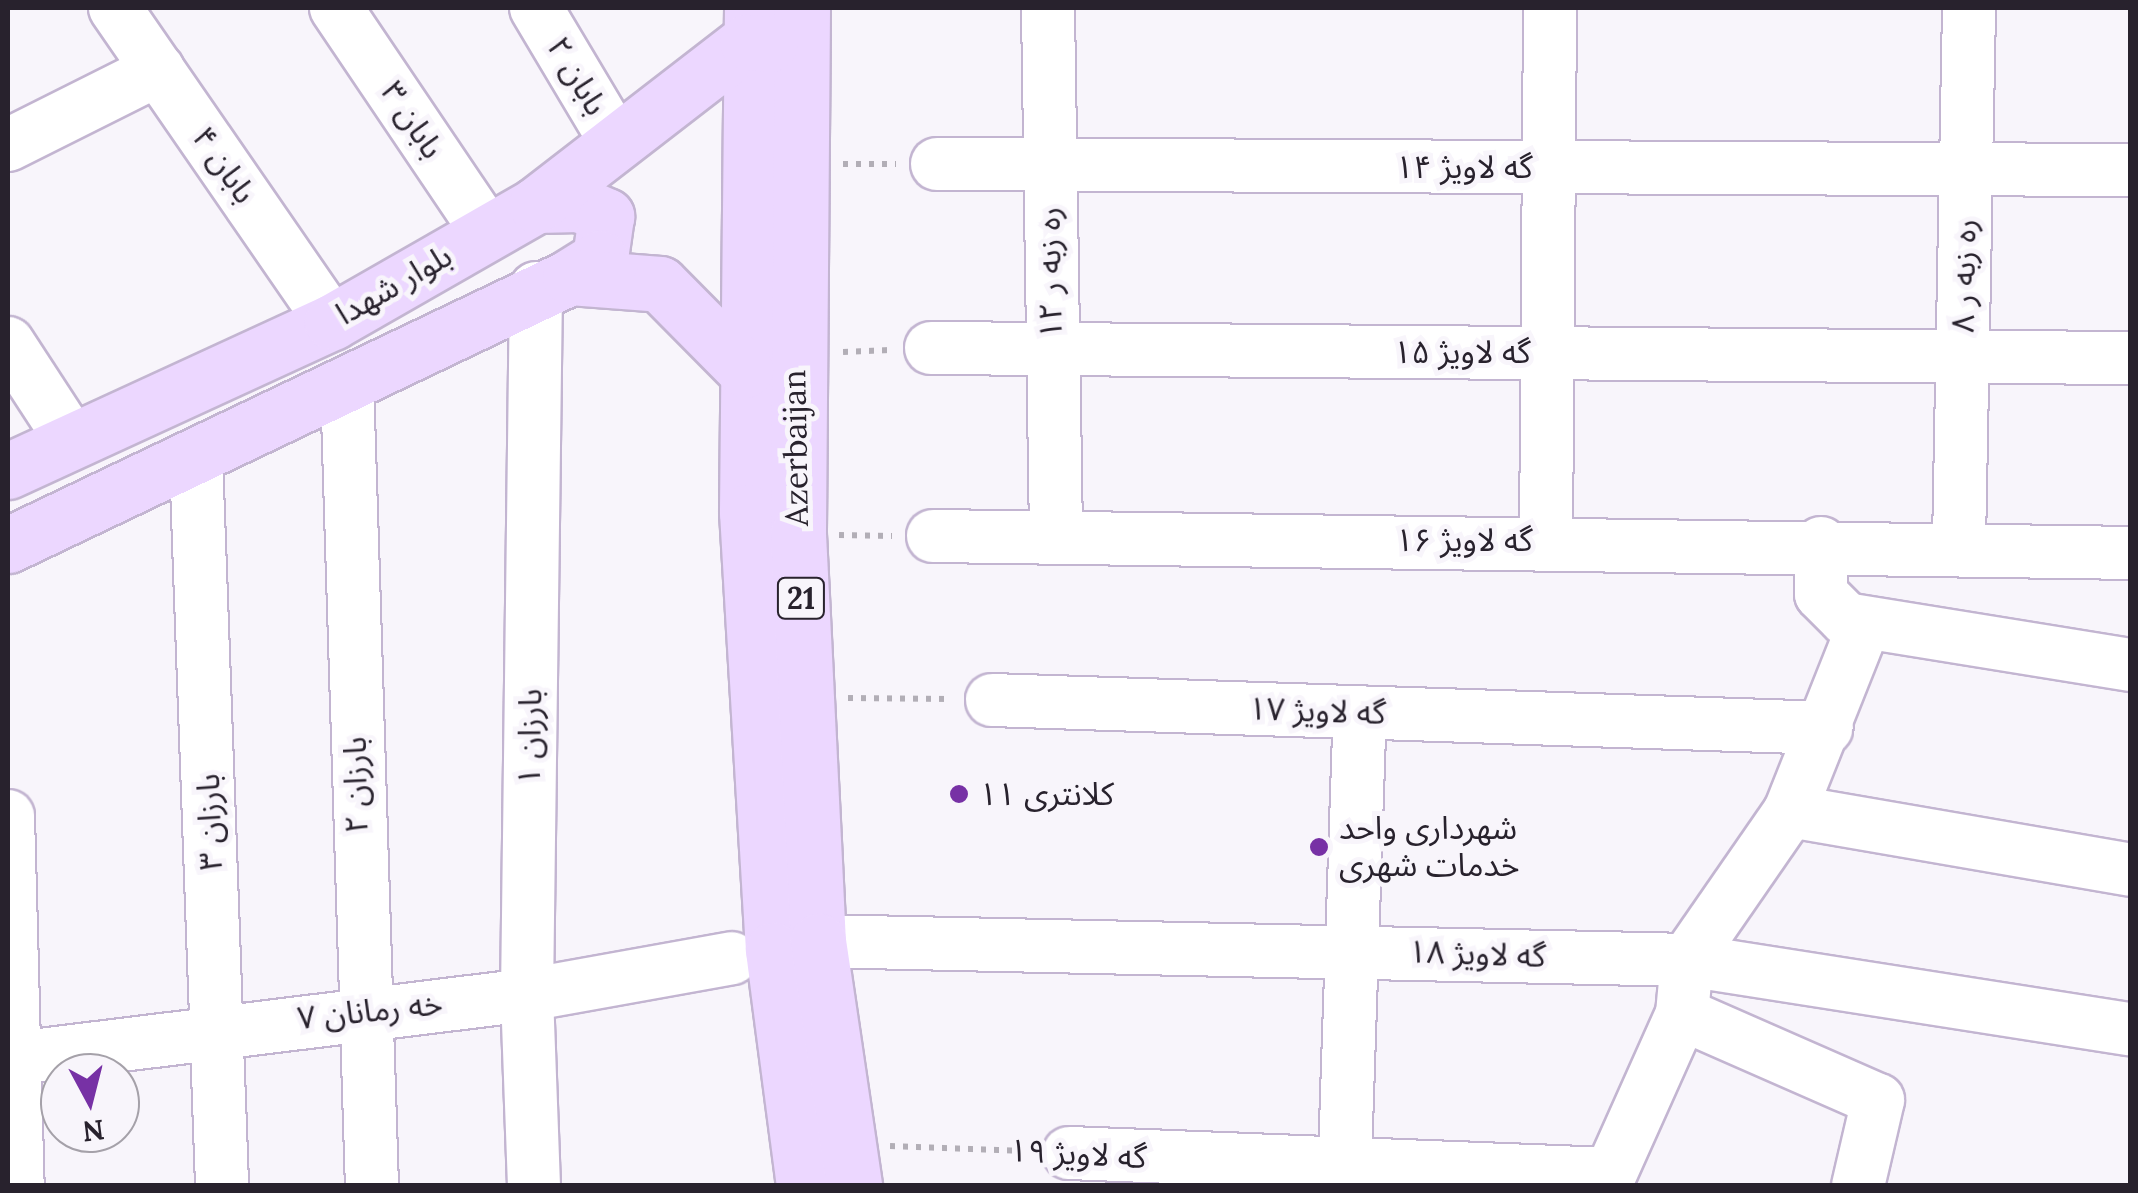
<!DOCTYPE html>
<meta charset="utf-8">
<style>
body{margin:0}
#map{position:relative;width:2138px;height:1193px;overflow:hidden;background:#f8f5fb;font-family:Lora,"Noto Sans Arabic",serif}
div>[style]{position:absolute}
.path>*{height:6px;margin-top:-3px;transform-origin:0;background:repeating-linear-gradient(90deg,#b2aeb6 0 5px,transparent 0 13px)}
.roads{filter:drop-shadow(2px 0 #c3b5d1) drop-shadow(-2px 0 #c3b5d1) drop-shadow(0 2px #c3b5d1) drop-shadow(0 -2px #c3b5d1)}
.minor>*{height:52px;margin:-26px;padding:0 26px;transform-origin:26px;border-radius:26px;background:#fff}
.major>*{height:55px;margin:-27.5px;padding:0 27.5px;transform-origin:27.5px;border-radius:27.5px;background:#ecd7ff}
.dots>*{width:28px;height:28px;translate:-50% -50%;box-sizing:border-box;border:5px solid #f8f5fb;border-radius:50%}
span{translate:-50% -50%;white-space:nowrap;text-align:center;line-height:1.15;-webkit-text-stroke:10px #f8f5fb;paint-order:stroke}
.shield-label span{padding:2px 8px;background:#f8f5fb;border:2px solid;border-radius:8px;-webkit-text-stroke-width:0}
.shield-label{font-size:30px;color:#28222d;font-weight:700}
.street-label{font-size:32px;color:#28222d}
.poi-label{font-size:32px;color:#28222d}
.left{translate:0 -50%;text-align:left}
.frame{position:absolute;inset:0;border:10px solid #28222d;pointer-events:none}
.north{position:absolute;left:40px;top:1053px;width:100px;height:100px;box-sizing:border-box;background:#f8f5fb;border:2px solid #a5a1a9;border-radius:50%;rotate:173deg;font-size:28px;font-weight:700;line-height:40px;text-align:center;color:#28222d}
.north::after{content:'';display:block;margin:auto;width:35px;height:45px;background:#7731a5;clip-path:polygon(50% 0,100% 100%,50% 72%,0 100%)}
</style>
<div id="map">
<div class="path">
<i style="left:843px;top:164px;width:53px"></i>
<i style="left:843px;top:352px;width:47px;rotate:-2.4deg"></i>
<i style="left:839px;top:535px;width:53px;rotate:1.1deg"></i>
<i style="left:848px;top:698px;width:102px;rotate:0.6deg"></i>
<i style="left:890px;top:1146px;width:137px;rotate:2.1deg"></i>
</div>
<div class="roads">
<div class="minor">
<i style="left:115px;top:8px;width:382px;rotate:55.4deg"></i>
<i style="left:336px;top:8px;width:270px;rotate:56deg"></i>
<i style="left:536px;top:8px;width:158px;rotate:59.2deg"></i>
<i style="left:1048px;top:8px;width:529px;rotate:89.13deg"></i>
<i style="left:8px;top:145px;width:168px;rotate:-26.6deg"></i>
<i style="left:937px;top:164px;width:1193px;rotate:0.29deg"></i>
<i style="left:8px;top:343px;width:117px;rotate:56.9deg"></i>
<i style="left:931px;top:348px;width:1199px;rotate:0.48deg"></i>
<i style="left:347px;top:383px;width:803px;rotate:88.22deg"></i>
<i style="left:196px;top:458px;width:728px;rotate:87.95deg"></i>
<i style="left:933px;top:536px;width:1197px;rotate:0.81deg"></i>
<i style="left:1546px;top:541px;width:533px;rotate:-89.57deg"></i>
<i style="left:1821px;top:543px;width:51px;rotate:90deg"></i>
<i style="left:1821px;top:594px;width:35px;rotate:45deg"></i>
<i style="left:1846px;top:619px;width:288px;rotate:9.2deg"></i>
<i style="left:1959px;top:544px;width:536px;rotate:-88.93deg"></i>
<i style="left:992px;top:700px;width:835px;rotate:1.92deg"></i>
<i style="left:1790px;top:811px;width:345px;rotate:9.8deg"></i>
<i style="left:8px;top:816px;width:370px;rotate:88.5deg"></i>
<i style="left:818px;top:941px;width:869px;rotate:1.25deg"></i>
<i style="left:1687px;top:960px;width:448px;rotate:8.9deg"></i>
<i style="left:1682px;top:1014px;width:214px;rotate:23.7deg"></i>
<i style="left:1878px;top:1100px;width:88px;rotate:103.1deg"></i>
<i style="left:8px;top:1059px;width:523px;rotate:-7.03deg"></i>
<i style="left:527px;top:995px;width:208px;rotate:-10.2deg"></i>
<i style="left:1069px;top:1153px;width:540px;rotate:2.23deg"></i>
<i style="left:534px;top:1186px;width:191px;rotate:-92.1deg"></i>
<i style="left:527px;top:995px;width:707px;rotate:-89.27deg"></i>
<i style="left:1344px;top:1186px;width:474px;rotate:-88.1deg"></i>
<i style="left:1605px;top:1186px;width:188px;rotate:-65.9deg"></i>
<i style="left:1682px;top:1014px;width:54px;rotate:-84.7deg"></i>
<i style="left:1687px;top:960px;width:181px;rotate:-55.3deg"></i>
<i style="left:1790px;top:811px;width:202px;rotate:-68.3deg"></i>
</div>
<div class="major">
<i style="left:752px;top:8px;width:504px;rotate:90.57deg"></i>
<i style="left:747px;top:512px;width:439px;rotate:86.6deg"></i>
<i style="left:773px;top:950px;width:238px;rotate:82.5deg"></i>
<i style="left:802px;top:8px;width:526px;rotate:90.44deg"></i>
<i style="left:798px;top:534px;width:407px;rotate:87.2deg"></i>
<i style="left:818px;top:941px;width:248px;rotate:81.6deg"></i>
<i style="left:536px;top:205px;width:43px;rotate:-1.3deg"></i>
<i style="left:579px;top:204px;width:30px;rotate:24deg"></i>
<i style="left:606px;top:216px;width:42px;rotate:98.1deg"></i>
<i style="left:600px;top:258px;width:36px;rotate:148deg"></i>
<i style="left:8px;top:471px;width:357px;rotate:-24.7deg"></i>
<i style="left:332px;top:322px;width:235px;rotate:-29.8deg"></i>
<i style="left:536px;top:205px;width:267px;rotate:-37.7deg"></i>
<i style="left:747px;top:42px;width:23px;rotate:5deg"></i>
<i style="left:8px;top:545px;width:623px;rotate:-25.49deg"></i>
<i style="left:570px;top:277px;width:90px;rotate:4.4deg"></i>
<i style="left:660px;top:284px;width:121px;rotate:45.3deg"></i>
</div>
</div>
<div class="dots">
<i style="left:959px;top:794px;background:#7731a5"></i>
<i style="left:1319px;top:847px;background:#7731a5"></i>
</div>
<div class="shield-label">
<span style="left:801px;top:598px">21</span>
</div>
<div class="street-label">
<span style="left:577px;top:76px;rotate:59deg">بابان ۲</span>
<span style="left:412px;top:120px;rotate:56deg">بابان ۳</span>
<span style="left:224px;top:165px;rotate:55deg">بابان ۴</span>
<span style="left:1464px;top:167px">گه لاویژ ۱۴</span>
<span style="left:1050px;top:273px;rotate:-91deg">ره زبه ر ۱۲</span>
<span style="left:1964px;top:276px;rotate:-89deg">۸ ره زبه ر</span>
<span style="left:394px;top:285px;rotate:-30deg">بلوار شهدا</span>
<span style="left:1462px;top:352px">گه لاویژ ۱۵</span>
<span style="left:796px;top:448px;rotate:-91deg">Azerbaijan</span>
<span style="left:1464px;top:540px">۱۶ گه لاویژ</span>
<span style="left:1317px;top:711px;rotate:2deg">گه لاویژ ۱۷</span>
<span style="left:530px;top:737px;rotate:-89deg">بارزان ۱</span>
<span style="left:356px;top:785px;rotate:-91deg">بارزان ۲</span>
<span style="left:210px;top:822px;rotate:-92deg">بارزان ۳</span>
<span style="left:1477px;top:954px;rotate:2deg">گه لاویژ ۱۸</span>
<span style="left:370px;top:1011px;rotate:-6deg">خه رمانان ۷</span>
<span style="left:1078px;top:1154px;rotate:3deg">۱۹ گه لاویژ</span>
</div>
<div class="poi-label">
<span class="left" style="left:979px;top:794px">کلانتری ۱۱</span>
<span class="left" style="left:1339px;top:847px">شهرداری واحد<br>خدمات شهری</span>
</div>
<div class="frame"></div>
<div class="north">N</div>
</div>
